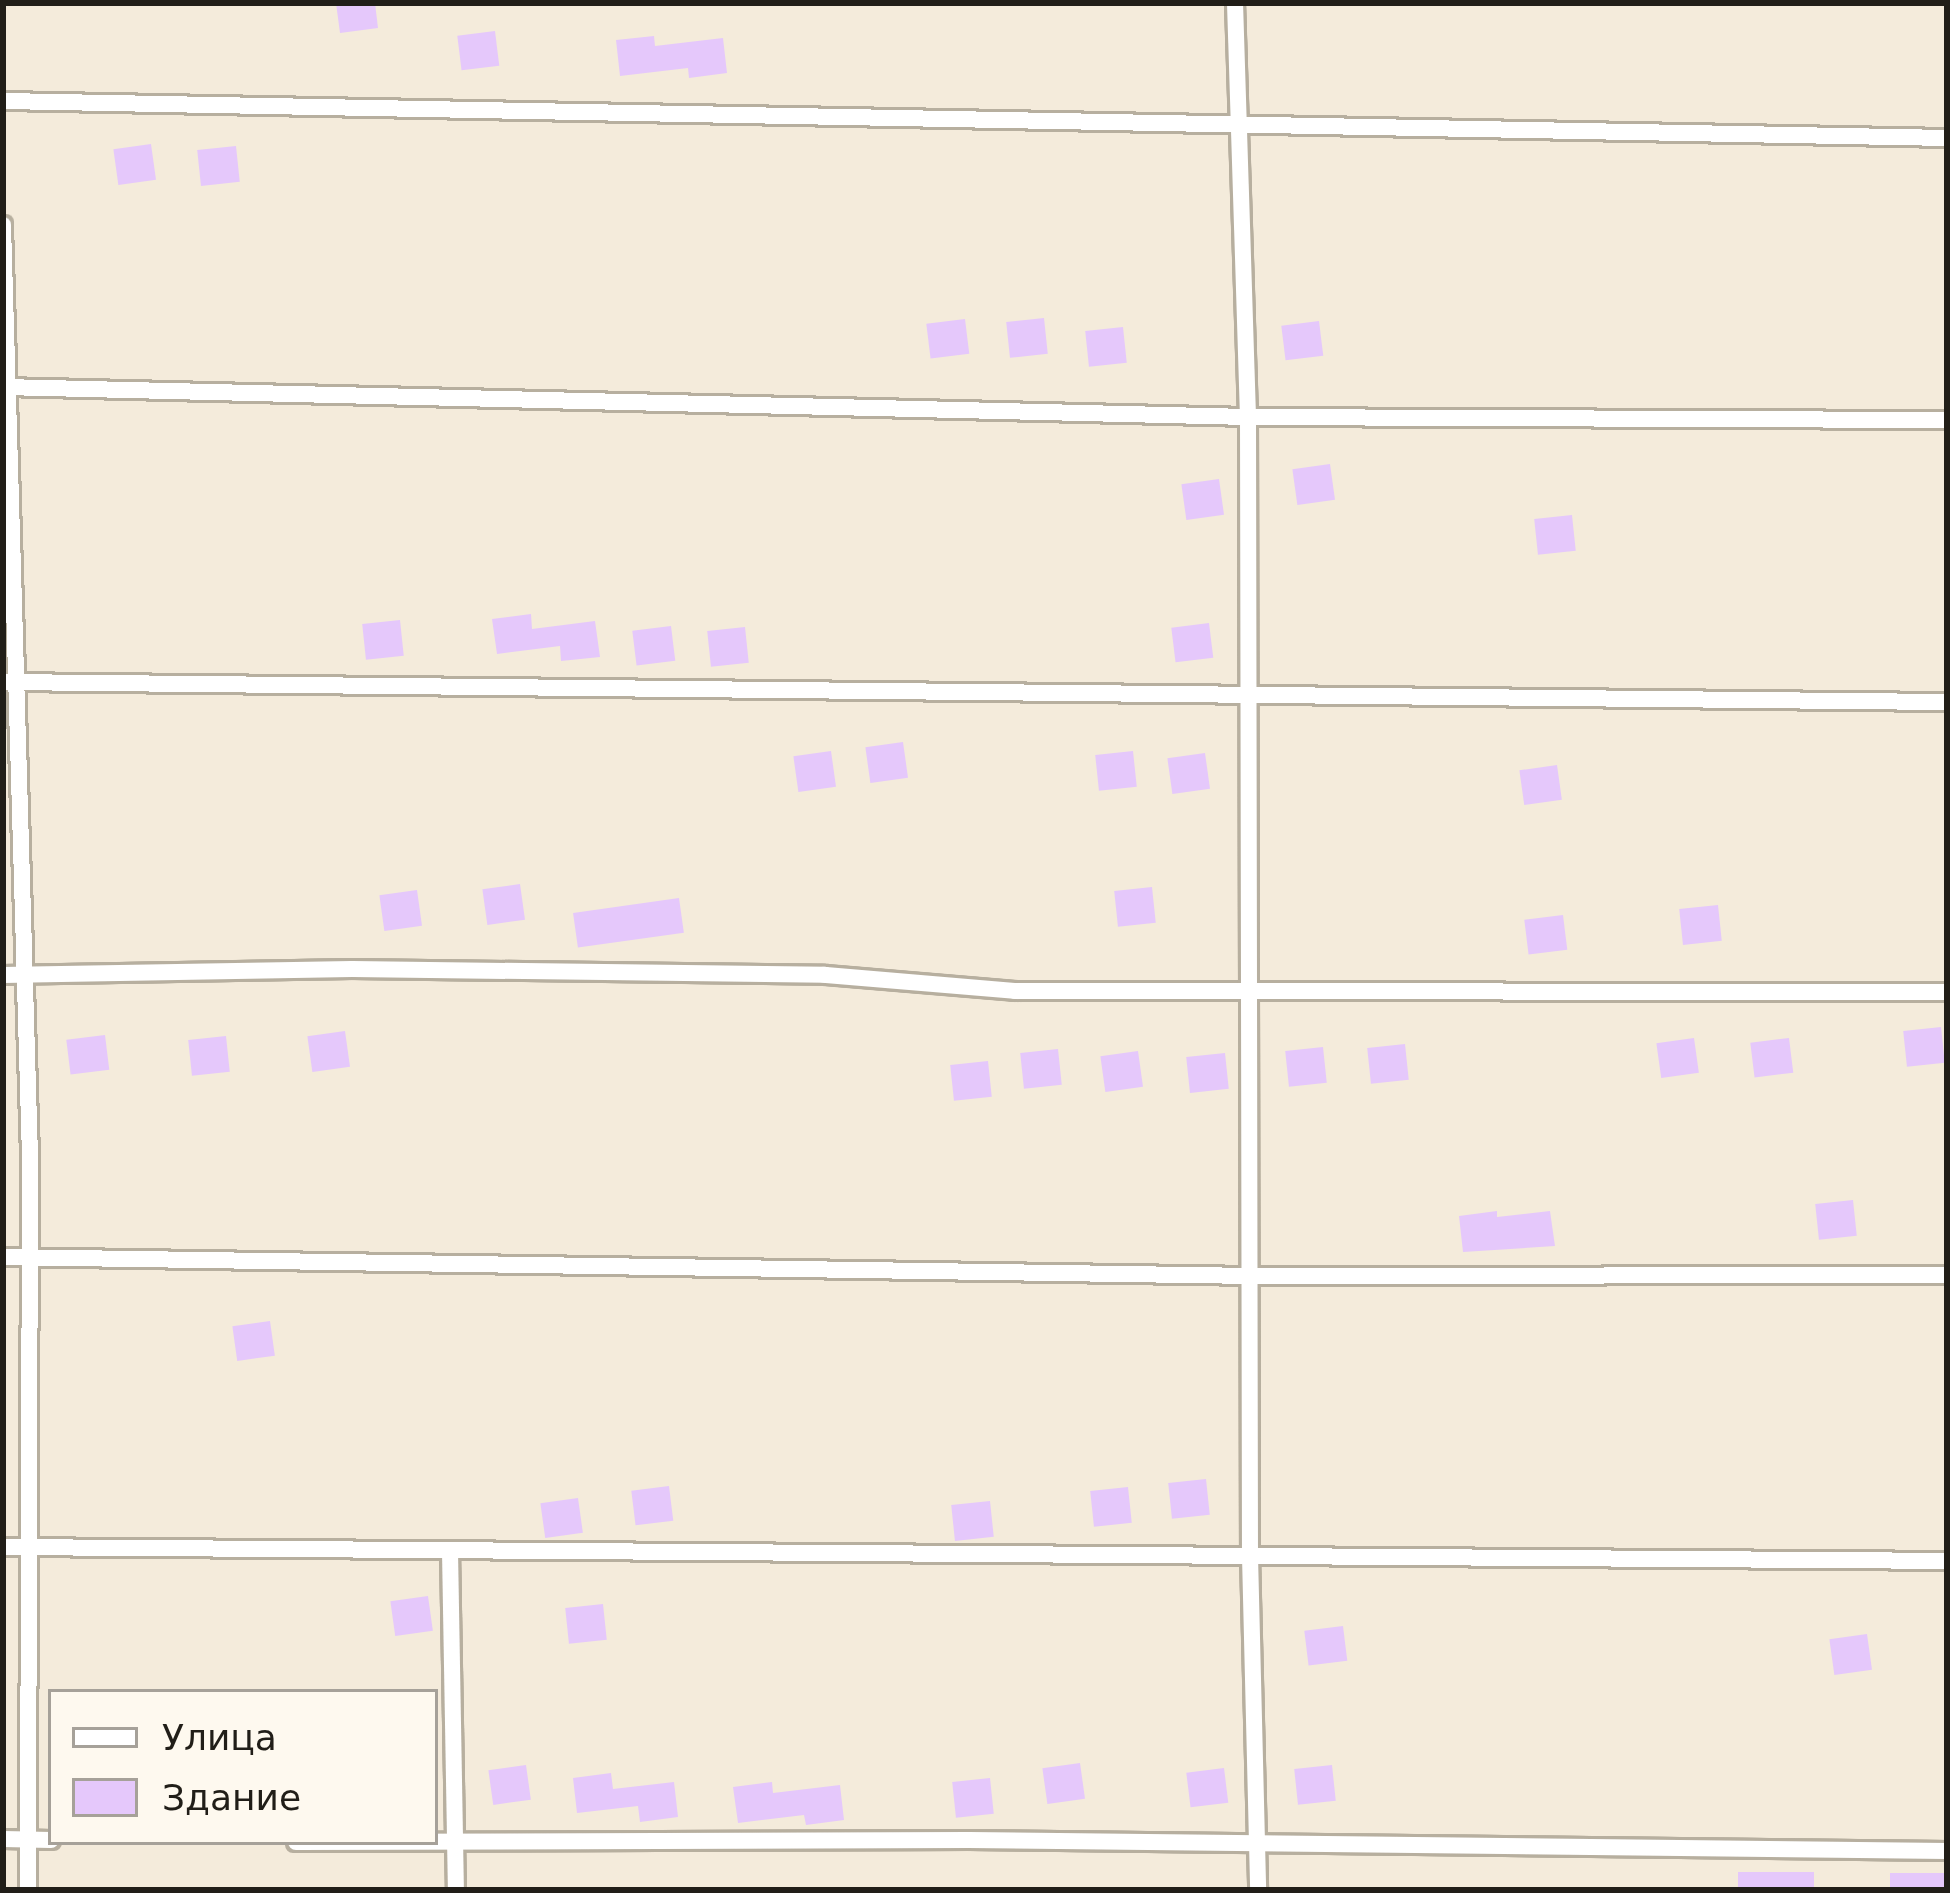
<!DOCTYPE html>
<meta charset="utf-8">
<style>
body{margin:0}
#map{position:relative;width:1950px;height:1893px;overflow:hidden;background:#f4ebdb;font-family:"DejaVu Sans",sans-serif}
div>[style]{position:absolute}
.building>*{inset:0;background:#e5c8fb;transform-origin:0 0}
.roads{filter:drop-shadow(3px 0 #b7af9f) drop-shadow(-3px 0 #b7af9f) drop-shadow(0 3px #b7af9f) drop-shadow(0 -3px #b7af9f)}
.street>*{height:16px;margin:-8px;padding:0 8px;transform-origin:8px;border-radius:8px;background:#fff}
span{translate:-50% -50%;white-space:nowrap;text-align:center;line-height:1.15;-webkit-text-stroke:10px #fef9ef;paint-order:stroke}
.frame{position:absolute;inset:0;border:6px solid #211e18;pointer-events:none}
.legend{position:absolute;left:48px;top:1689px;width:390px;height:156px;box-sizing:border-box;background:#fef9ef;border:3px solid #a6a199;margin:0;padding:15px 21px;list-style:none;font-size:36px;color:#211e18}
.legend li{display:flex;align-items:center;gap:24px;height:60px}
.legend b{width:60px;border:3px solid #a6a199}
</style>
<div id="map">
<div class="building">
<i style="clip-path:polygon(336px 3px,375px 3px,378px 28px,340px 33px)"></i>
<i style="left:495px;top:31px;width:35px;height:38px;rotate:83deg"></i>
<i style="clip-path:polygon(654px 36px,655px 46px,723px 38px,727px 73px,689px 78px,688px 68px,620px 76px,616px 40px)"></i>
<i style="left:151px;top:144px;width:36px;height:38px;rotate:82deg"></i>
<i style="left:236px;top:146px;width:36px;height:39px;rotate:84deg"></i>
<i style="left:1044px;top:318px;width:36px;height:38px;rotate:84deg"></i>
<i style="left:965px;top:319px;width:35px;height:39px;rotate:83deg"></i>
<i style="left:1319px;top:321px;width:35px;height:38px;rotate:83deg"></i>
<i style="left:1123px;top:327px;width:36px;height:38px;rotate:84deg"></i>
<i style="left:1330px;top:464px;width:36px;height:38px;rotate:82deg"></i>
<i style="left:1219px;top:479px;width:36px;height:38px;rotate:82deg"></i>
<i style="left:1572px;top:515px;width:36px;height:38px;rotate:84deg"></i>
<i style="clip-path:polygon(531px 614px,532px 629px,595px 621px,600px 657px,561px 661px,560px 646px,497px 654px,492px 619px)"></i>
<i style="left:400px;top:620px;width:36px;height:38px;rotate:84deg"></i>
<i style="left:1209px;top:623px;width:35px;height:38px;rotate:83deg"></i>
<i style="left:671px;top:626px;width:35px;height:39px;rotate:83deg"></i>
<i style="left:745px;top:627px;width:36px;height:38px;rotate:84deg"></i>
<i style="left:903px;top:742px;width:36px;height:38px;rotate:82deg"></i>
<i style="left:831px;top:751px;width:36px;height:38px;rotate:82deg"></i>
<i style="left:1133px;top:751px;width:36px;height:38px;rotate:84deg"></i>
<i style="left:1205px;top:753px;width:36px;height:38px;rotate:82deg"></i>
<i style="left:1557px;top:765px;width:35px;height:38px;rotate:82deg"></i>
<i style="left:520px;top:884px;width:36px;height:38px;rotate:82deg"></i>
<i style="left:1152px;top:887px;width:36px;height:38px;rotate:84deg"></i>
<i style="left:417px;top:890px;width:36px;height:38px;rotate:82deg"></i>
<i style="left:679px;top:898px;width:35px;height:107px;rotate:82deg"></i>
<i style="left:1718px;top:905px;width:36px;height:39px;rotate:84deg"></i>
<i style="left:1563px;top:915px;width:35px;height:39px;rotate:83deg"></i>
<i style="left:1941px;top:1027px;width:36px;height:38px;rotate:84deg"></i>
<i style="left:345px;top:1031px;width:36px;height:38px;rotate:82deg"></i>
<i style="left:105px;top:1035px;width:35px;height:39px;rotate:83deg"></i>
<i style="left:226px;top:1036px;width:36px;height:38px;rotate:84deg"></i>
<i style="left:1694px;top:1038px;width:35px;height:38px;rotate:82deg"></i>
<i style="left:1789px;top:1038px;width:35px;height:39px;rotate:83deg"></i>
<i style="left:1405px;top:1044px;width:36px;height:38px;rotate:84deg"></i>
<i style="left:1323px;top:1047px;width:36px;height:38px;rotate:84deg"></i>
<i style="left:1058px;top:1049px;width:36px;height:38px;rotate:84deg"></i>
<i style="left:1138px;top:1051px;width:36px;height:38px;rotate:82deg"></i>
<i style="left:1225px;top:1053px;width:36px;height:39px;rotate:84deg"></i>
<i style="left:988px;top:1061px;width:36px;height:38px;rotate:84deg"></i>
<i style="left:1853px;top:1200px;width:36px;height:38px;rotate:84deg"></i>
<i style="clip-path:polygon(1497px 1211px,1497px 1217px,1550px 1211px,1555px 1246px,1463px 1252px,1459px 1216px)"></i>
<i style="left:270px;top:1321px;width:35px;height:38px;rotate:82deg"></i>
<i style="left:1206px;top:1479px;width:36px;height:38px;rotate:84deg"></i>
<i style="left:669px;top:1486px;width:35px;height:38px;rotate:83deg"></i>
<i style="left:1128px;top:1487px;width:36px;height:38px;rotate:84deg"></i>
<i style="left:578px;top:1498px;width:35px;height:38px;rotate:82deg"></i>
<i style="left:990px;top:1501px;width:36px;height:39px;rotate:84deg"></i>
<i style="left:428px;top:1596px;width:35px;height:38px;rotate:82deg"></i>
<i style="left:603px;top:1604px;width:36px;height:38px;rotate:84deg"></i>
<i style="left:1343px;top:1626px;width:35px;height:39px;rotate:83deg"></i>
<i style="left:1867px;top:1634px;width:36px;height:38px;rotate:82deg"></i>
<i style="left:1080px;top:1763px;width:36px;height:38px;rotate:82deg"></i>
<i style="left:526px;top:1765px;width:35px;height:38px;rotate:82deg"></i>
<i style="left:1332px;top:1765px;width:36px;height:38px;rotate:84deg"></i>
<i style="left:1224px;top:1768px;width:35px;height:38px;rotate:83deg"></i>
<i style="clip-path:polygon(611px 1773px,613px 1789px,674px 1782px,678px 1817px,640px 1822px,638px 1806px,577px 1813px,573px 1778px)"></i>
<i style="left:990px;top:1778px;width:36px;height:38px;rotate:84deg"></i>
<i style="clip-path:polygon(772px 1782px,773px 1793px,840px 1785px,844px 1820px,806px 1825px,804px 1815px,738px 1823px,733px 1787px)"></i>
<i style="left:1738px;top:1872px;width:76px;height:18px"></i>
<i style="left:1947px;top:1873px;width:17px;height:57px;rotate:90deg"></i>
</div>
<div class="roads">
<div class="street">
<i style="left:1235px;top:3px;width:414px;rotate:88.2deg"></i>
<i style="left:1248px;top:417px;width:1139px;rotate:89.9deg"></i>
<i style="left:1250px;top:1556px;width:334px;rotate:88.6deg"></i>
<i style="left:3px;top:101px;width:1944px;rotate:1.09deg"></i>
<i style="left:3px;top:225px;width:930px;rotate:88.34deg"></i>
<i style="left:30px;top:1155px;width:735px;rotate:90.16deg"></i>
<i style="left:3px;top:387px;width:1245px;rotate:1.38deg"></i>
<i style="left:1248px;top:417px;width:699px;rotate:0.25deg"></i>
<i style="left:3px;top:682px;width:1944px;rotate:0.59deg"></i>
<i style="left:3px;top:975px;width:349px;rotate:-1deg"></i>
<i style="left:352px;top:969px;width:473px;rotate:0.7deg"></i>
<i style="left:825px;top:975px;width:191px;rotate:4.8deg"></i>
<i style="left:1015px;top:991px;width:932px;rotate:0.06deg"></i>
<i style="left:3px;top:1257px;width:1246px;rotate:0.87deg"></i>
<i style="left:1249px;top:1276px;width:698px;rotate:-0.08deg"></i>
<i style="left:3px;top:1547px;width:1944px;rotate:0.41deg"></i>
<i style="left:450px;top:1551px;width:339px;rotate:89deg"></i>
<i style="left:3px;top:1839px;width:48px;rotate:1.2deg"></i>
<i style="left:296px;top:1842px;width:673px;rotate:-0.17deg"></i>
<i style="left:969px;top:1840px;width:978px;rotate:0.64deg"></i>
</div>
</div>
<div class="frame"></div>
<ul class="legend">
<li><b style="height:15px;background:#fff"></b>Улица</li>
<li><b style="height:33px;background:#e5c8fb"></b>Здание</li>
</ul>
</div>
